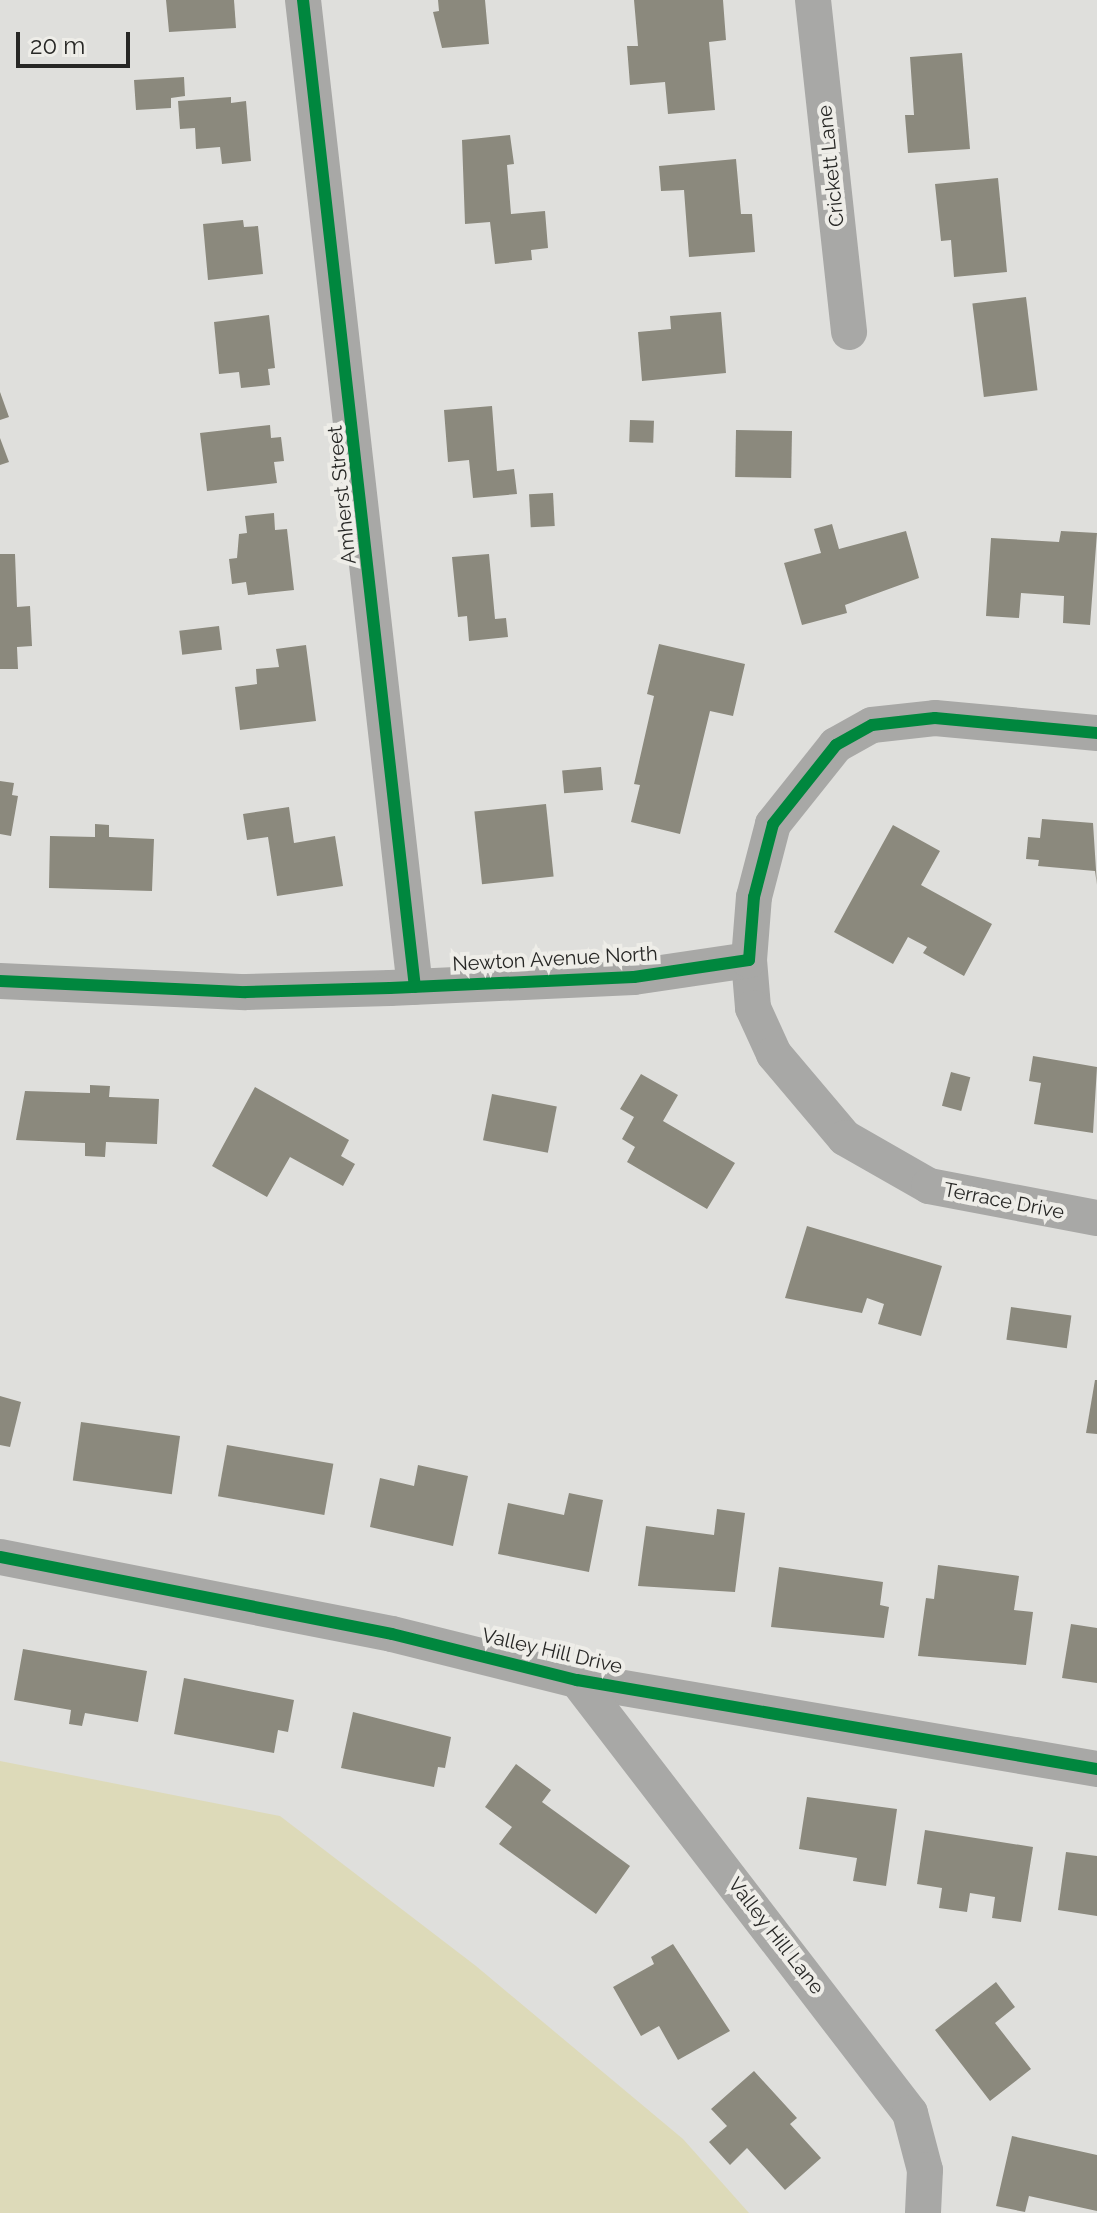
<!DOCTYPE html>
<style>
body{margin:0}
#map{position:relative;width:1097px;height:2213px;overflow:hidden;background:#dfdfdc;font-family:Raleway,sans-serif}
div>[style]{position:absolute}
.green>*{inset:0;background:#dddab9}
.building>*{inset:0;background:#8b897d;transform-origin:0 0}
.minor>*{height:36px;margin:-18px;padding:0 18px;transform-origin:18px;border-radius:18px;background:#a8a8a6}
.cycleway>*{height:12px;margin:-6px;padding:0 6px;transform-origin:6px;border-radius:6px;background:#00873e}
span{translate:-50% -50%;white-space:nowrap;text-align:center;line-height:1.15;-webkit-text-stroke:8px #eeede8;paint-order:stroke}
.street-label{font-size:20px;color:#272725}
.scale{position:absolute;left:16px;top:32px;width:114px;height:36px;box-sizing:border-box;border:4px solid #272725;border-top:0;padding-left:10px;font-size:24px;line-height:28px;white-space:nowrap;color:#272725;-webkit-text-stroke:6px #eeede8;paint-order:stroke}
</style>
<div id="map">
<div class="green">
<i style="clip-path:polygon(0 1761px,280px 1816px,476px 1966px,683px 2139px,749px 2213px,0 2213px)"></i>
</div>
<div class="building">
<i style="clip-path:polygon(166px 0,234px 0,236px 28px,169px 32px)"></i>
<i style="clip-path:polygon(438px 0,485px 0,489px 44px,442px 48px,433px 12px,439px 11px)"></i>
<i style="clip-path:polygon(634px 0,723px 0,726px 40px,709px 42px,715px 110px,668px 114px,665px 82px,630px 85px,627px 46px,638px 46px)"></i>
<i style="clip-path:polygon(962px 53px,970px 149px,908px 153px,905px 115px,914px 115px,910px 57px)"></i>
<i style="clip-path:polygon(184px 77px,185px 96px,171px 98px,171px 108px,136px 110px,134px 80px)"></i>
<i style="clip-path:polygon(231px 97px,231px 103px,246px 101px,251px 161px,222px 164px,220px 147px,196px 149px,195px 128px,180px 129px,178px 101px)"></i>
<i style="clip-path:polygon(510px 135px,514px 164px,507px 165px,511px 214px,545px 211px,548px 248px,531px 250px,532px 260px,495px 264px,490px 222px,465px 224px,462px 140px)"></i>
<i style="clip-path:polygon(736px 159px,741px 214px,752px 214px,755px 252px,689px 257px,684px 190px,661px 191px,659px 166px)"></i>
<i style="clip-path:polygon(998px 178px,1007px 272px,954px 277px,951px 240px,941px 241px,935px 184px)"></i>
<i style="clip-path:polygon(243px 220px,244px 227px,258px 226px,263px 274px,208px 280px,203px 224px)"></i>
<i style="left:1026px;top:297px;width:94px;height:54px;rotate:83deg"></i>
<i style="clip-path:polygon(721px 312px,726px 373px,642px 381px,638px 332px,671px 329px,670px 316px)"></i>
<i style="clip-path:polygon(269px 315px,275px 368px,268px 369px,270px 385px,241px 388px,239px 372px,219px 374px,214px 322px)"></i>
<i style="clip-path:polygon(0 392px,9px 417px,0 420px)"></i>
<i style="clip-path:polygon(492px 406px,497px 471px,514px 469px,517px 494px,473px 498px,469px 460px,448px 462px,444px 410px)"></i>
<i style="left:630px;top:420px;width:24px;height:22px;rotate:2deg"></i>
<i style="clip-path:polygon(270px 425px,271px 438px,281px 437px,284px 461px,274px 462px,277px 483px,207px 491px,200px 433px)"></i>
<i style="left:736px;top:430px;width:56px;height:47px;rotate:1deg"></i>
<i style="clip-path:polygon(0 438px,9px 462px,0 465px)"></i>
<i style="left:553px;top:493px;width:33px;height:24px;rotate:87deg"></i>
<i style="clip-path:polygon(274px 513px,275px 530px,287px 529px,294px 590px,248px 595px,246px 582px,232px 584px,229px 559px,237px 558px,239px 534px,247px 533px,245px 516px)"></i>
<i style="clip-path:polygon(832px 524px,839px 549px,906px 531px,919px 578px,845px 605px,847px 613px,802px 625px,784px 563px,821px 553px,814px 529px)"></i>
<i style="clip-path:polygon(1061px 531px,1097px 533px,1090px 625px,1063px 623px,1064px 596px,1021px 593px,1019px 618px,986px 616px,991px 538px,1059px 542px)"></i>
<i style="clip-path:polygon(0 554px,15px 554px,17px 607px,30px 606px,32px 646px,17px 647px,18px 669px,0 669px)"></i>
<i style="clip-path:polygon(489px 554px,495px 619px,506px 618px,508px 637px,469px 641px,467px 616px,458px 617px,452px 557px)"></i>
<i style="left:219px;top:626px;width:24px;height:40px;rotate:83deg"></i>
<i style="clip-path:polygon(659px 644px,745px 664px,733px 716px,710px 711px,680px 834px,631px 822px,640px 785px,634px 784px,654px 696px,647px 694px)"></i>
<i style="clip-path:polygon(306px 645px,316px 721px,240px 730px,235px 687px,257px 684px,256px 669px,279px 667px,276px 649px)"></i>
<i style="left:601px;top:767px;width:23px;height:39px;rotate:85deg"></i>
<i style="clip-path:polygon(0 781px,14px 783px,12px 795px,18px 796px,11px 836px,0 834px)"></i>
<i style="left:546px;top:804px;width:73px;height:72px;rotate:84deg"></i>
<i style="clip-path:polygon(289px 807px,294px 843px,335px 836px,343px 886px,277px 896px,268px 837px,247px 840px,243px 814px)"></i>
<i style="clip-path:polygon(1042px 819px,1093px 823px,1097px 885px,1095px 871px,1038px 866px,1039px 860px,1026px 859px,1028px 837px,1040px 838px)"></i>
<i style="clip-path:polygon(95px 824px,109px 825px,109px 837px,154px 839px,152px 891px,49px 888px,50px 836px,95px 837px)"></i>
<i style="clip-path:polygon(893px 825px,940px 851px,921px 885px,992px 924px,964px 976px,923px 953px,927px 947px,908px 937px,893px 964px,834px 932px)"></i>
<i style="clip-path:polygon(1033px 1056px,1097px 1067px,1093px 1133px,1034px 1124px,1041px 1083px,1029px 1081px)"></i>
<i style="left:951px;top:1072px;width:20px;height:35px;rotate:15deg"></i>
<i style="clip-path:polygon(641px 1074px,678px 1095px,663px 1121px,735px 1163px,707px 1209px,627px 1162px,635px 1147px,622px 1139px,634px 1117px,620px 1109px)"></i>
<i style="clip-path:polygon(90px 1085px,110px 1086px,109px 1097px,159px 1099px,157px 1144px,106px 1142px,105px 1157px,85px 1156px,85px 1143px,16px 1140px,25px 1091px,90px 1093px)"></i>
<i style="clip-path:polygon(255px 1087px,349px 1140px,341px 1156px,355px 1164px,343px 1186px,290px 1157px,267px 1197px,212px 1166px)"></i>
<i style="left:492px;top:1094px;width:66px;height:47px;rotate:11deg"></i>
<i style="clip-path:polygon(807px 1226px,942px 1266px,921px 1336px,878px 1324px,884px 1304px,867px 1298px,862px 1313px,785px 1298px)"></i>
<i style="left:1011px;top:1307px;width:61px;height:33px;rotate:8deg"></i>
<i style="clip-path:polygon(1095px 1380px,1097px 1380px,1097px 1434px,1086px 1433px)"></i>
<i style="clip-path:polygon(0 1396px,21px 1402px,10px 1447px,0 1445px)"></i>
<i style="left:81px;top:1422px;width:100px;height:59px;rotate:8deg"></i>
<i style="left:227px;top:1445px;width:108px;height:52px;rotate:10deg"></i>
<i style="clip-path:polygon(418px 1465px,468px 1476px,453px 1546px,370px 1527px,380px 1478px,414px 1486px)"></i>
<i style="clip-path:polygon(569px 1493px,603px 1500px,589px 1572px,498px 1554px,508px 1503px,564px 1515px)"></i>
<i style="clip-path:polygon(717px 1509px,745px 1513px,735px 1592px,638px 1586px,646px 1526px,714px 1535px)"></i>
<i style="clip-path:polygon(938px 1565px,1019px 1576px,1014px 1610px,1033px 1612px,1026px 1665px,918px 1656px,926px 1598px,934px 1599px)"></i>
<i style="clip-path:polygon(779px 1567px,883px 1582px,880px 1605px,889px 1607px,884px 1638px,771px 1627px)"></i>
<i style="clip-path:polygon(1071px 1624px,1097px 1628px,1097px 1683px,1062px 1678px)"></i>
<i style="clip-path:polygon(23px 1649px,147px 1671px,138px 1722px,85px 1713px,82px 1726px,69px 1724px,71px 1710px,14px 1700px)"></i>
<i style="clip-path:polygon(184px 1678px,294px 1700px,288px 1732px,278px 1730px,274px 1753px,174px 1734px)"></i>
<i style="clip-path:polygon(353px 1712px,451px 1737px,445px 1768px,438px 1767px,434px 1787px,341px 1768px)"></i>
<i style="clip-path:polygon(516px 1764px,551px 1790px,542px 1802px,630px 1866px,596px 1914px,499px 1844px,512px 1827px,485px 1807px)"></i>
<i style="clip-path:polygon(807px 1797px,897px 1809px,886px 1886px,853px 1881px,857px 1858px,799px 1849px)"></i>
<i style="clip-path:polygon(925px 1830px,1033px 1847px,1021px 1922px,992px 1918px,995px 1897px,970px 1893px,967px 1912px,939px 1908px,942px 1888px,917px 1884px)"></i>
<i style="clip-path:polygon(1066px 1852px,1097px 1856px,1097px 1916px,1058px 1910px)"></i>
<i style="clip-path:polygon(673px 1944px,730px 2031px,678px 2060px,659px 2026px,641px 2036px,613px 1987px,654px 1964px,651px 1957px)"></i>
<i style="clip-path:polygon(996px 1982px,1015px 2007px,995px 2023px,1031px 2069px,990px 2101px,935px 2030px)"></i>
<i style="clip-path:polygon(754px 2071px,797px 2118px,790px 2124px,821px 2158px,785px 2190px,747px 2148px,730px 2165px,709px 2142px,727px 2126px,711px 2109px)"></i>
<i style="clip-path:polygon(1012px 2136px,1097px 2155px,1097px 2211px,1029px 2196px,1025px 2212px,996px 2206px)"></i>
</div>
<div class="minor">
<i style="left:303px;top:0;width:993px;rotate:83.53deg"></i>
<i style="left:813px;top:0;width:334px;rotate:83.8deg"></i>
<i style="left:749px;top:960px;width:48px;rotate:85.2deg"></i>
<i style="left:753px;top:1008px;width:51px;rotate:65.5deg"></i>
<i style="left:774px;top:1054px;width:110px;rotate:49.8deg"></i>
<i style="left:845px;top:1138px;width:97px;rotate:29.7deg"></i>
<i style="left:929px;top:1186px;width:171px;rotate:10.8deg"></i>
<i style="left:0;top:981px;width:246px;rotate:2.6deg"></i>
<i style="left:246px;top:992px;width:144px;rotate:-1.6deg"></i>
<i style="left:390px;top:988px;width:244px;rotate:-2.6deg"></i>
<i style="left:634px;top:977px;width:116px;rotate:-8.4deg"></i>
<i style="left:749px;top:960px;width:63px;rotate:-85.5deg"></i>
<i style="left:754px;top:897px;width:75px;rotate:-75.4deg"></i>
<i style="left:773px;top:824px;width:101px;rotate:-51.4deg"></i>
<i style="left:836px;top:745px;width:41px;rotate:-29.1deg"></i>
<i style="left:872px;top:725px;width:63px;rotate:-6.3deg"></i>
<i style="left:935px;top:718px;width:163px;rotate:5.3deg"></i>
<i style="left:0;top:1557px;width:399px;rotate:11.1deg"></i>
<i style="left:392px;top:1634px;width:191px;rotate:14deg"></i>
<i style="left:577px;top:1680px;width:528px;rotate:9.71deg"></i>
<i style="left:577px;top:1680px;width:546px;rotate:52.44deg"></i>
<i style="left:910px;top:2113px;width:59px;rotate:75.3deg"></i>
<i style="left:925px;top:2170px;width:43px;rotate:92.7deg"></i>
</div>
<div class="cycleway">
<i style="left:303px;top:0;width:993px;rotate:83.53deg"></i>
<i style="left:0;top:981px;width:246px;rotate:2.6deg"></i>
<i style="left:246px;top:992px;width:144px;rotate:-1.6deg"></i>
<i style="left:390px;top:988px;width:244px;rotate:-2.6deg"></i>
<i style="left:634px;top:977px;width:116px;rotate:-8.4deg"></i>
<i style="left:749px;top:960px;width:63px;rotate:-85.5deg"></i>
<i style="left:754px;top:897px;width:75px;rotate:-75.4deg"></i>
<i style="left:773px;top:824px;width:101px;rotate:-51.4deg"></i>
<i style="left:836px;top:745px;width:41px;rotate:-29.1deg"></i>
<i style="left:872px;top:725px;width:63px;rotate:-6.3deg"></i>
<i style="left:935px;top:718px;width:163px;rotate:5.3deg"></i>
<i style="left:0;top:1557px;width:399px;rotate:11.1deg"></i>
<i style="left:392px;top:1634px;width:191px;rotate:14deg"></i>
<i style="left:577px;top:1680px;width:528px;rotate:9.71deg"></i>
</div>
<div class="street-label">
<span style="left:831px;top:166px;rotate:-96deg">Crickett Lane</span>
<span style="left:342px;top:495px;rotate:-96deg">Amherst Street</span>
<span style="left:555px;top:959px;rotate:-3deg">Newton Avenue North</span>
<span style="left:1004px;top:1201px;rotate:11deg">Terrace Drive</span>
<span style="left:552px;top:1651px;rotate:13deg">Valley Hill Drive</span>
<span style="left:776px;top:1936px;rotate:52deg">Valley Hill Lane</span>
</div>
<div class="scale">20 m</div>
</div>
